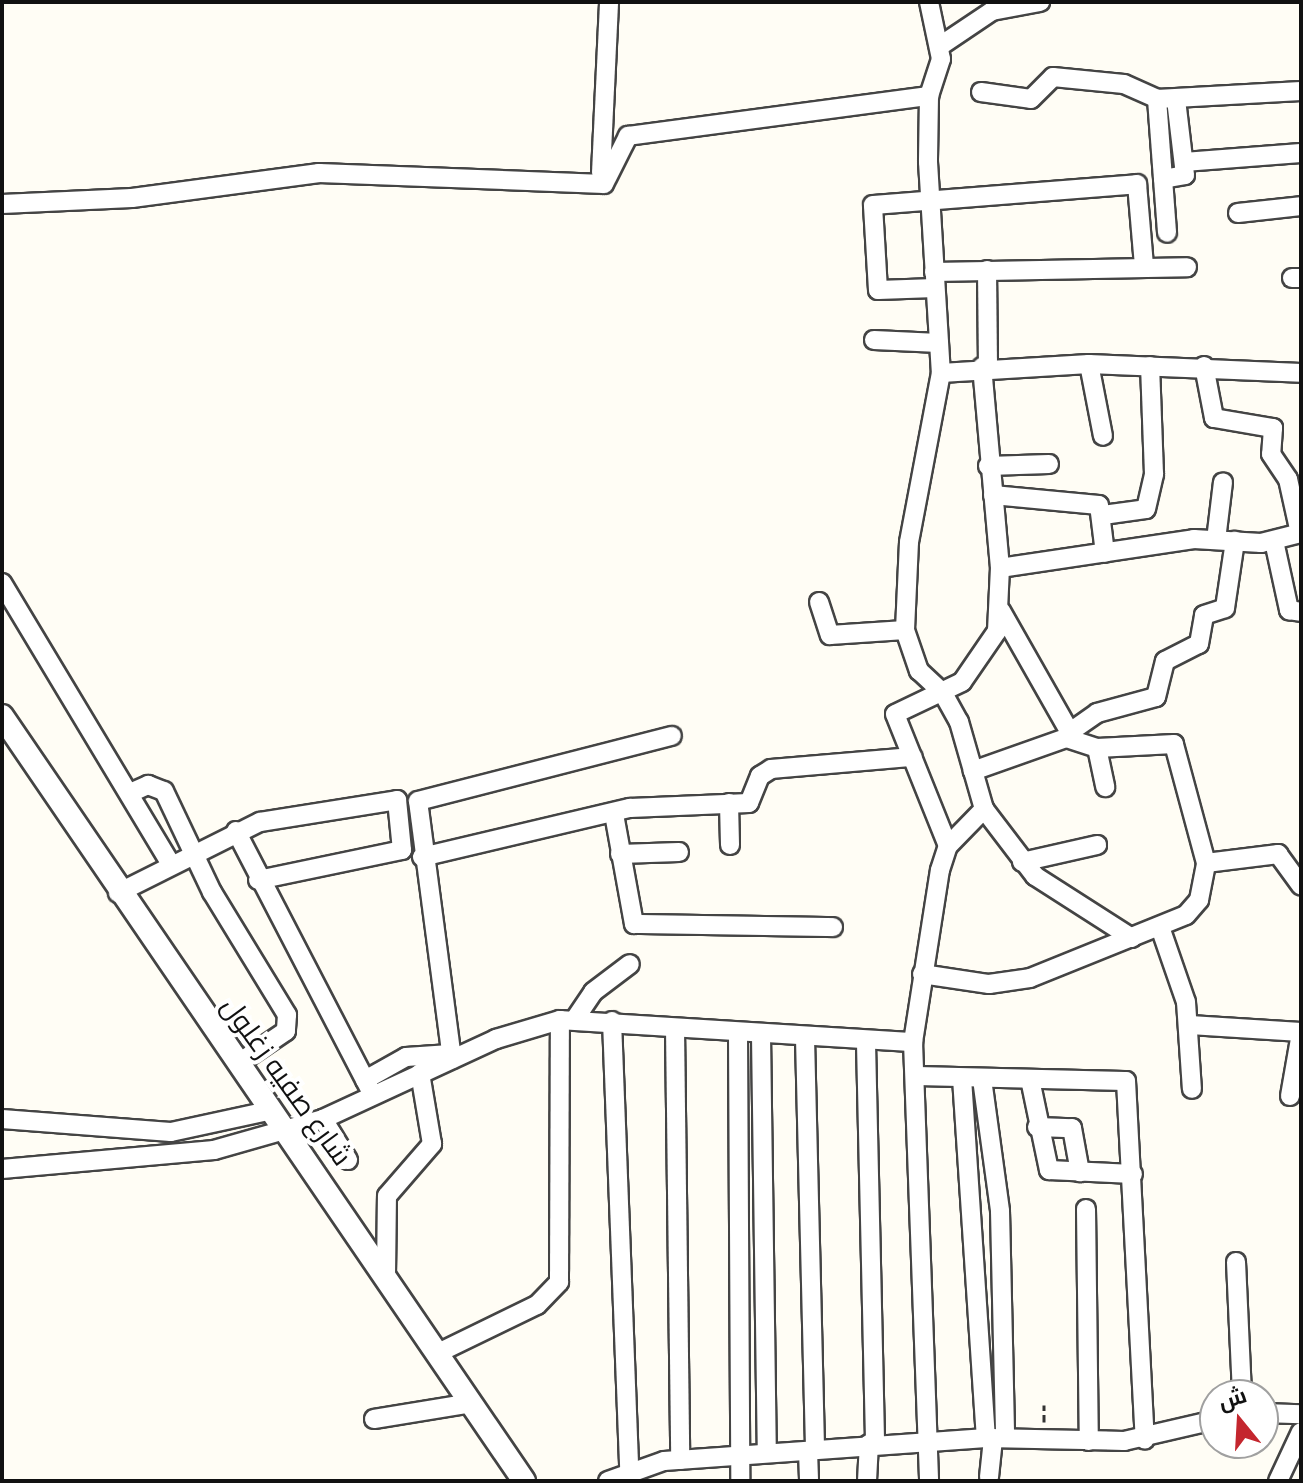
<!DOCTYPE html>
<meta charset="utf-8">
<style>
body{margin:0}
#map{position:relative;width:1303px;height:1483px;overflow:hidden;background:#fffdf5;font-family:Merriweather,Cairo,serif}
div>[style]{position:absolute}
.path>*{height:3px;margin-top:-1.5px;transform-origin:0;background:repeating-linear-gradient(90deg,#333 0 8px,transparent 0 12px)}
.roads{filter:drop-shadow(2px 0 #444) drop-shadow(-2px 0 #444) drop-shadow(0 2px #444) drop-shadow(0 -2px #444)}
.minor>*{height:18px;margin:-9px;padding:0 9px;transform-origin:9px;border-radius:9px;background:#fff}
.tertiary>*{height:22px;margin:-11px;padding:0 11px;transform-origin:11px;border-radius:11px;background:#fff}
span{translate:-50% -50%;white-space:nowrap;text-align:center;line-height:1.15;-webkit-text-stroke:8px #fff;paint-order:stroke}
.street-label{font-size:28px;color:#111}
.frame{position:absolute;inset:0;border:4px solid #111;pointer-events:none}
.north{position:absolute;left:1199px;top:1379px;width:80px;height:80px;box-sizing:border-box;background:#fff;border:2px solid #a0a0a0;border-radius:50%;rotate:342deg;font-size:22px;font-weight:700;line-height:32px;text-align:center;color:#111}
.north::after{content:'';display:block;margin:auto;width:28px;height:36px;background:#c4262e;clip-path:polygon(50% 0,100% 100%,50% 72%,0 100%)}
</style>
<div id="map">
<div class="path">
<i style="left:1044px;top:1422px;width:17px;rotate:-90deg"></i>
</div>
<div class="roads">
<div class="minor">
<i style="left:929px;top:2px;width:58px;rotate:78.1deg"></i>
<i style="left:941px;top:59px;width:39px;rotate:108deg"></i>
<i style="left:929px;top:96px;width:66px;rotate:90.9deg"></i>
<i style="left:928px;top:162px;width:211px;rotate:86.5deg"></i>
<i style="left:940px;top:46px;width:63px;rotate:-33.9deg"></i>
<i style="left:992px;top:11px;width:49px;rotate:-10.6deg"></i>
<i style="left:981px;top:92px;width:50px;rotate:8deg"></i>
<i style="left:1031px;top:99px;width:31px;rotate:-45deg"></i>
<i style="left:1053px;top:77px;width:71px;rotate:5.6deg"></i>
<i style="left:1124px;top:84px;width:36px;rotate:24deg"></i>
<i style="left:1157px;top:99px;width:144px;rotate:-3.2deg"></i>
<i style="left:1157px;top:99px;width:134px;rotate:85.7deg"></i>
<i style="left:1184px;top:162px;width:117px;rotate:-4.4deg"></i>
<i style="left:601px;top:173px;width:171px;rotate:-87.3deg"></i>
<i style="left:1163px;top:179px;width:22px;rotate:-10deg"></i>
<i style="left:1185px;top:175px;width:76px;rotate:-96.8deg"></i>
<i style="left:2px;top:204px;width:130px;rotate:-2.6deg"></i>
<i style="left:132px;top:198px;width:189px;rotate:-7.6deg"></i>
<i style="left:319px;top:173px;width:285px;rotate:2.2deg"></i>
<i style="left:604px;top:184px;width:54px;rotate:-63.4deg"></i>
<i style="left:628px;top:136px;width:304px;rotate:-7.6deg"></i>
<i style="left:1238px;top:213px;width:63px;rotate:-6.3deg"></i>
<i style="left:987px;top:270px;width:96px;rotate:89.4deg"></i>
<i style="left:934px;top:272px;width:253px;rotate:-1.1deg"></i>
<i style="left:1292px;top:278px;width:9px"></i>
<i style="left:935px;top:288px;width:57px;rotate:178deg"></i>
<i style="left:878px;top:290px;width:85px;rotate:-93.4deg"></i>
<i style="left:873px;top:205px;width:265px;rotate:-4.5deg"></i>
<i style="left:1137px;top:184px;width:81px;rotate:85.1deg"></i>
<i style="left:874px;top:340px;width:65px;rotate:2.6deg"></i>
<i style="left:1089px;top:364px;width:73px;rotate:79deg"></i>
<i style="left:1204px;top:366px;width:53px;rotate:79.1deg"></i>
<i style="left:1214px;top:418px;width:60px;rotate:9.6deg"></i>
<i style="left:1273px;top:428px;width:26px;rotate:94deg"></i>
<i style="left:1271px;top:454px;width:30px;rotate:56deg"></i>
<i style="left:1288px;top:479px;width:55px;rotate:77.5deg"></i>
<i style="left:988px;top:466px;width:61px;rotate:-1.9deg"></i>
<i style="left:993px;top:495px;width:106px;rotate:5.4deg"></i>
<i style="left:1099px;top:505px;width:48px;rotate:82.9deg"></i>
<i style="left:1103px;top:515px;width:43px;rotate:-7.9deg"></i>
<i style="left:1146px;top:509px;width:36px;rotate:-77deg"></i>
<i style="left:1154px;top:474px;width:108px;rotate:-92.1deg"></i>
<i style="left:1216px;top:540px;width:58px;rotate:-83.1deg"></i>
<i style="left:1274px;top:541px;width:71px;rotate:77.7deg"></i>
<i style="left:1289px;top:610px;width:12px;rotate:9deg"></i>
<i style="left:1000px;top:568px;width:196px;rotate:-8.5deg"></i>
<i style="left:1194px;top:539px;width:67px;rotate:3.4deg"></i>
<i style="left:1261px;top:543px;width:41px;rotate:-14deg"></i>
<i style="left:2px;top:583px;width:327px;rotate:59deg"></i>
<i style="left:819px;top:602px;width:35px;rotate:72deg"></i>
<i style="left:830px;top:635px;width:75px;rotate:-3.8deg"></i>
<i style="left:1001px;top:611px;width:146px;rotate:60.4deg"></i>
<i style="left:1070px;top:732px;width:33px;rotate:-35deg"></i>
<i style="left:1097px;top:713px;width:61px;rotate:-15.2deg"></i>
<i style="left:1156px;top:697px;width:37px;rotate:-76deg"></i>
<i style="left:1165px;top:661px;width:38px;rotate:-27deg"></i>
<i style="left:1199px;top:644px;width:29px;rotate:-80deg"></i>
<i style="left:1204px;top:615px;width:22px;rotate:-18deg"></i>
<i style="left:1225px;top:608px;width:68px;rotate:-81.5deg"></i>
<i style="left:1097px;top:748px;width:40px;rotate:78deg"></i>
<i style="left:130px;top:793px;width:20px;rotate:-24deg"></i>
<i style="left:148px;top:785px;width:17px;rotate:21deg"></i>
<i style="left:164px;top:791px;width:112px;rotate:64.6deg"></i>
<i style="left:212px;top:892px;width:144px;rotate:58.6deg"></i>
<i style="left:287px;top:1015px;width:16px;rotate:94deg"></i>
<i style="left:286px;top:1031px;width:57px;rotate:145.8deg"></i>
<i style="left:729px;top:803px;width:42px;rotate:88.6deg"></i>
<i style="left:984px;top:809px;width:84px;rotate:52.7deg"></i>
<i style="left:1035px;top:876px;width:115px;rotate:32.6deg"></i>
<i style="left:614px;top:814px;width:112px;rotate:79.7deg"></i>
<i style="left:634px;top:924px;width:199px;rotate:0.9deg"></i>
<i style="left:236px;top:831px;width:297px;rotate:62.6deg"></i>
<i style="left:948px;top:846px;width:142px;rotate:-111.9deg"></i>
<i style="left:895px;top:714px;width:74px;rotate:-25.5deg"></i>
<i style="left:962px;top:682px;width:62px;rotate:-55.5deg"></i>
<i style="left:997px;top:631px;width:63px;rotate:-87.3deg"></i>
<i style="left:1000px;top:568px;width:202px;rotate:-95.1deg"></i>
<i style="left:620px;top:854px;width:59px;rotate:-1.9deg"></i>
<i style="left:422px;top:857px;width:214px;rotate:-13.3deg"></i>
<i style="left:630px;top:808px;width:119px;rotate:-2.4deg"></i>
<i style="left:749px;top:803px;width:29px;rotate:-68deg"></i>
<i style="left:760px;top:776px;width:13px;rotate:-32deg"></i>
<i style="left:771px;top:769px;width:142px;rotate:-4.9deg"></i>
<i style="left:1022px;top:862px;width:77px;rotate:-12.8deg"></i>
<i style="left:1206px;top:863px;width:73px;rotate:-7.1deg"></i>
<i style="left:1278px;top:854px;width:39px;rotate:54deg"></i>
<i style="left:118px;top:893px;width:159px;rotate:-26.6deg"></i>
<i style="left:260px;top:822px;width:139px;rotate:-9.1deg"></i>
<i style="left:397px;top:800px;width:50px;rotate:84.3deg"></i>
<i style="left:402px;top:850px;width:147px;rotate:168.2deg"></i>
<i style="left:1160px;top:927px;width:79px;rotate:70.9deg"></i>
<i style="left:1186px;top:1002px;width:87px;rotate:86.1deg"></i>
<i style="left:922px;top:974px;width:68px;rotate:8.5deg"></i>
<i style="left:989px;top:984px;width:41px;rotate:-8.3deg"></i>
<i style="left:1030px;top:978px;width:168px;rotate:-22deg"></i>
<i style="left:1186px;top:915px;width:20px;rotate:-49deg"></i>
<i style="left:1199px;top:900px;width:38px;rotate:-79deg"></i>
<i style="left:1206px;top:863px;width:123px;rotate:-105.1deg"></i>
<i style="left:1174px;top:744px;width:77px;rotate:177deg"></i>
<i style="left:1097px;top:748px;width:33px;rotate:-162deg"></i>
<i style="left:1066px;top:738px;width:99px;rotate:160.5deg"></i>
<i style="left:575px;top:1019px;width:32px;rotate:-56deg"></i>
<i style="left:593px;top:992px;width:46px;rotate:-37.1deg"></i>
<i style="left:612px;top:1021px;width:449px;rotate:87.8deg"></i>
<i style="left:1190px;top:1025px;width:111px;rotate:3.6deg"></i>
<i style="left:675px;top:1028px;width:432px;rotate:89.3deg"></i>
<i style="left:738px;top:1034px;width:446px;rotate:89.7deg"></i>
<i style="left:761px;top:1035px;width:418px;rotate:89.2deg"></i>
<i style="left:805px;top:1038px;width:412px;rotate:88.6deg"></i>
<i style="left:913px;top:1042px;width:439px;rotate:87.9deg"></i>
<i style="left:866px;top:1043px;width:401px;rotate:88.7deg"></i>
<i style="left:452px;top:1059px;width:260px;rotate:-97.5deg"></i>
<i style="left:418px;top:801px;width:262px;rotate:-14.4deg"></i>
<i style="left:916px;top:1076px;width:210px;rotate:1.4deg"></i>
<i style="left:1126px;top:1081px;width:359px;rotate:87deg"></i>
<i style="left:962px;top:1078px;width:361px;rotate:86.2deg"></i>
<i style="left:982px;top:1079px;width:133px;rotate:82.2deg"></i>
<i style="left:1000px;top:1211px;width:226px;rotate:88.7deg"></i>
<i style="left:365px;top:1080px;width:47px;rotate:-29.3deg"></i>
<i style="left:406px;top:1057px;width:44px;rotate:-3.9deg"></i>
<i style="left:1031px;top:1084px;width:88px;rotate:78.2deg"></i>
<i style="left:1049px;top:1170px;width:84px;rotate:2.7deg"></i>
<i style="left:1290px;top:1096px;width:64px;rotate:-80.1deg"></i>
<i style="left:2px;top:1119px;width:169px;rotate:4.4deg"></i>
<i style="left:171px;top:1132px;width:104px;rotate:-12.2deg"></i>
<i style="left:323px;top:1119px;width:48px;rotate:58.6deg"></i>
<i style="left:1037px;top:1127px;width:35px;rotate:2deg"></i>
<i style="left:1072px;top:1128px;width:45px;rotate:79.7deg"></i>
<i style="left:2px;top:1169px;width:213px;rotate:-5.1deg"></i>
<i style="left:214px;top:1150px;width:113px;rotate:-15.9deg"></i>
<i style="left:323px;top:1119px;width:191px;rotate:-24.8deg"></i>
<i style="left:496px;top:1039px;width:67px;rotate:-16.5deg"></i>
<i style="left:560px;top:1020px;width:354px;rotate:3.6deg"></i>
<i style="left:913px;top:1042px;width:174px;rotate:-81.1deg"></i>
<i style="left:940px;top:870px;width:25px;rotate:-72deg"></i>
<i style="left:948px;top:846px;width:52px;rotate:-45.8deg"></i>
<i style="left:984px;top:809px;width:91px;rotate:-106deg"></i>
<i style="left:959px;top:722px;width:33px;rotate:-119deg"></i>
<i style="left:943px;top:693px;width:33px;rotate:-137deg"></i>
<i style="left:919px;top:671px;width:43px;rotate:-108.9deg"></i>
<i style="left:905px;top:630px;width:88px;rotate:-87.4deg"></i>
<i style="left:909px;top:542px;width:172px;rotate:-79.3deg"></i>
<i style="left:941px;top:373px;width:148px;rotate:-3.5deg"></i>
<i style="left:1089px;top:364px;width:212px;rotate:2.4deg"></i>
<i style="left:1086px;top:1209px;width:232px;rotate:89.3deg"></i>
<i style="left:1236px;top:1262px;width:133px;rotate:87.4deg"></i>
<i style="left:386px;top:1275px;width:79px;rotate:-89.3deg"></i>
<i style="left:387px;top:1196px;width:69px;rotate:-49.1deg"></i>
<i style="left:432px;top:1144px;width:72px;rotate:-99.6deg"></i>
<i style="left:438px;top:1353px;width:110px;rotate:-25.9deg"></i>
<i style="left:537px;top:1305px;width:32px;rotate:-46deg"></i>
<i style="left:559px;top:1282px;width:262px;rotate:-89.8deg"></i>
<i style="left:1263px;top:1413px;width:38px;rotate:2deg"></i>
<i style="left:374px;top:1419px;width:99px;rotate:-9.3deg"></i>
<i style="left:808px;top:1451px;width:30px;rotate:88deg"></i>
<i style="left:989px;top:1477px;width:39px;rotate:-84deg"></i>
<i style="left:608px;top:1481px;width:59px;rotate:-19.7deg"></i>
<i style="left:664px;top:1461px;width:323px;rotate:-4.1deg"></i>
<i style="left:986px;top:1438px;width:138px;rotate:1.2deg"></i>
<i style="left:1124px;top:1441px;width:93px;rotate:-13deg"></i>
<i style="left:867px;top:1481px;width:37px;rotate:-87deg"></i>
<i style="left:1278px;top:1481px;width:54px;rotate:-64.9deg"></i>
</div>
<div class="tertiary">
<i style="left:2px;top:716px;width:926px;rotate:55.69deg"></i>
</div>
</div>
<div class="street-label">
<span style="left:287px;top:1081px;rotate:54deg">شارع صفيه زغلول</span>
</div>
<div class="frame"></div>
<div class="north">ش</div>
</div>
